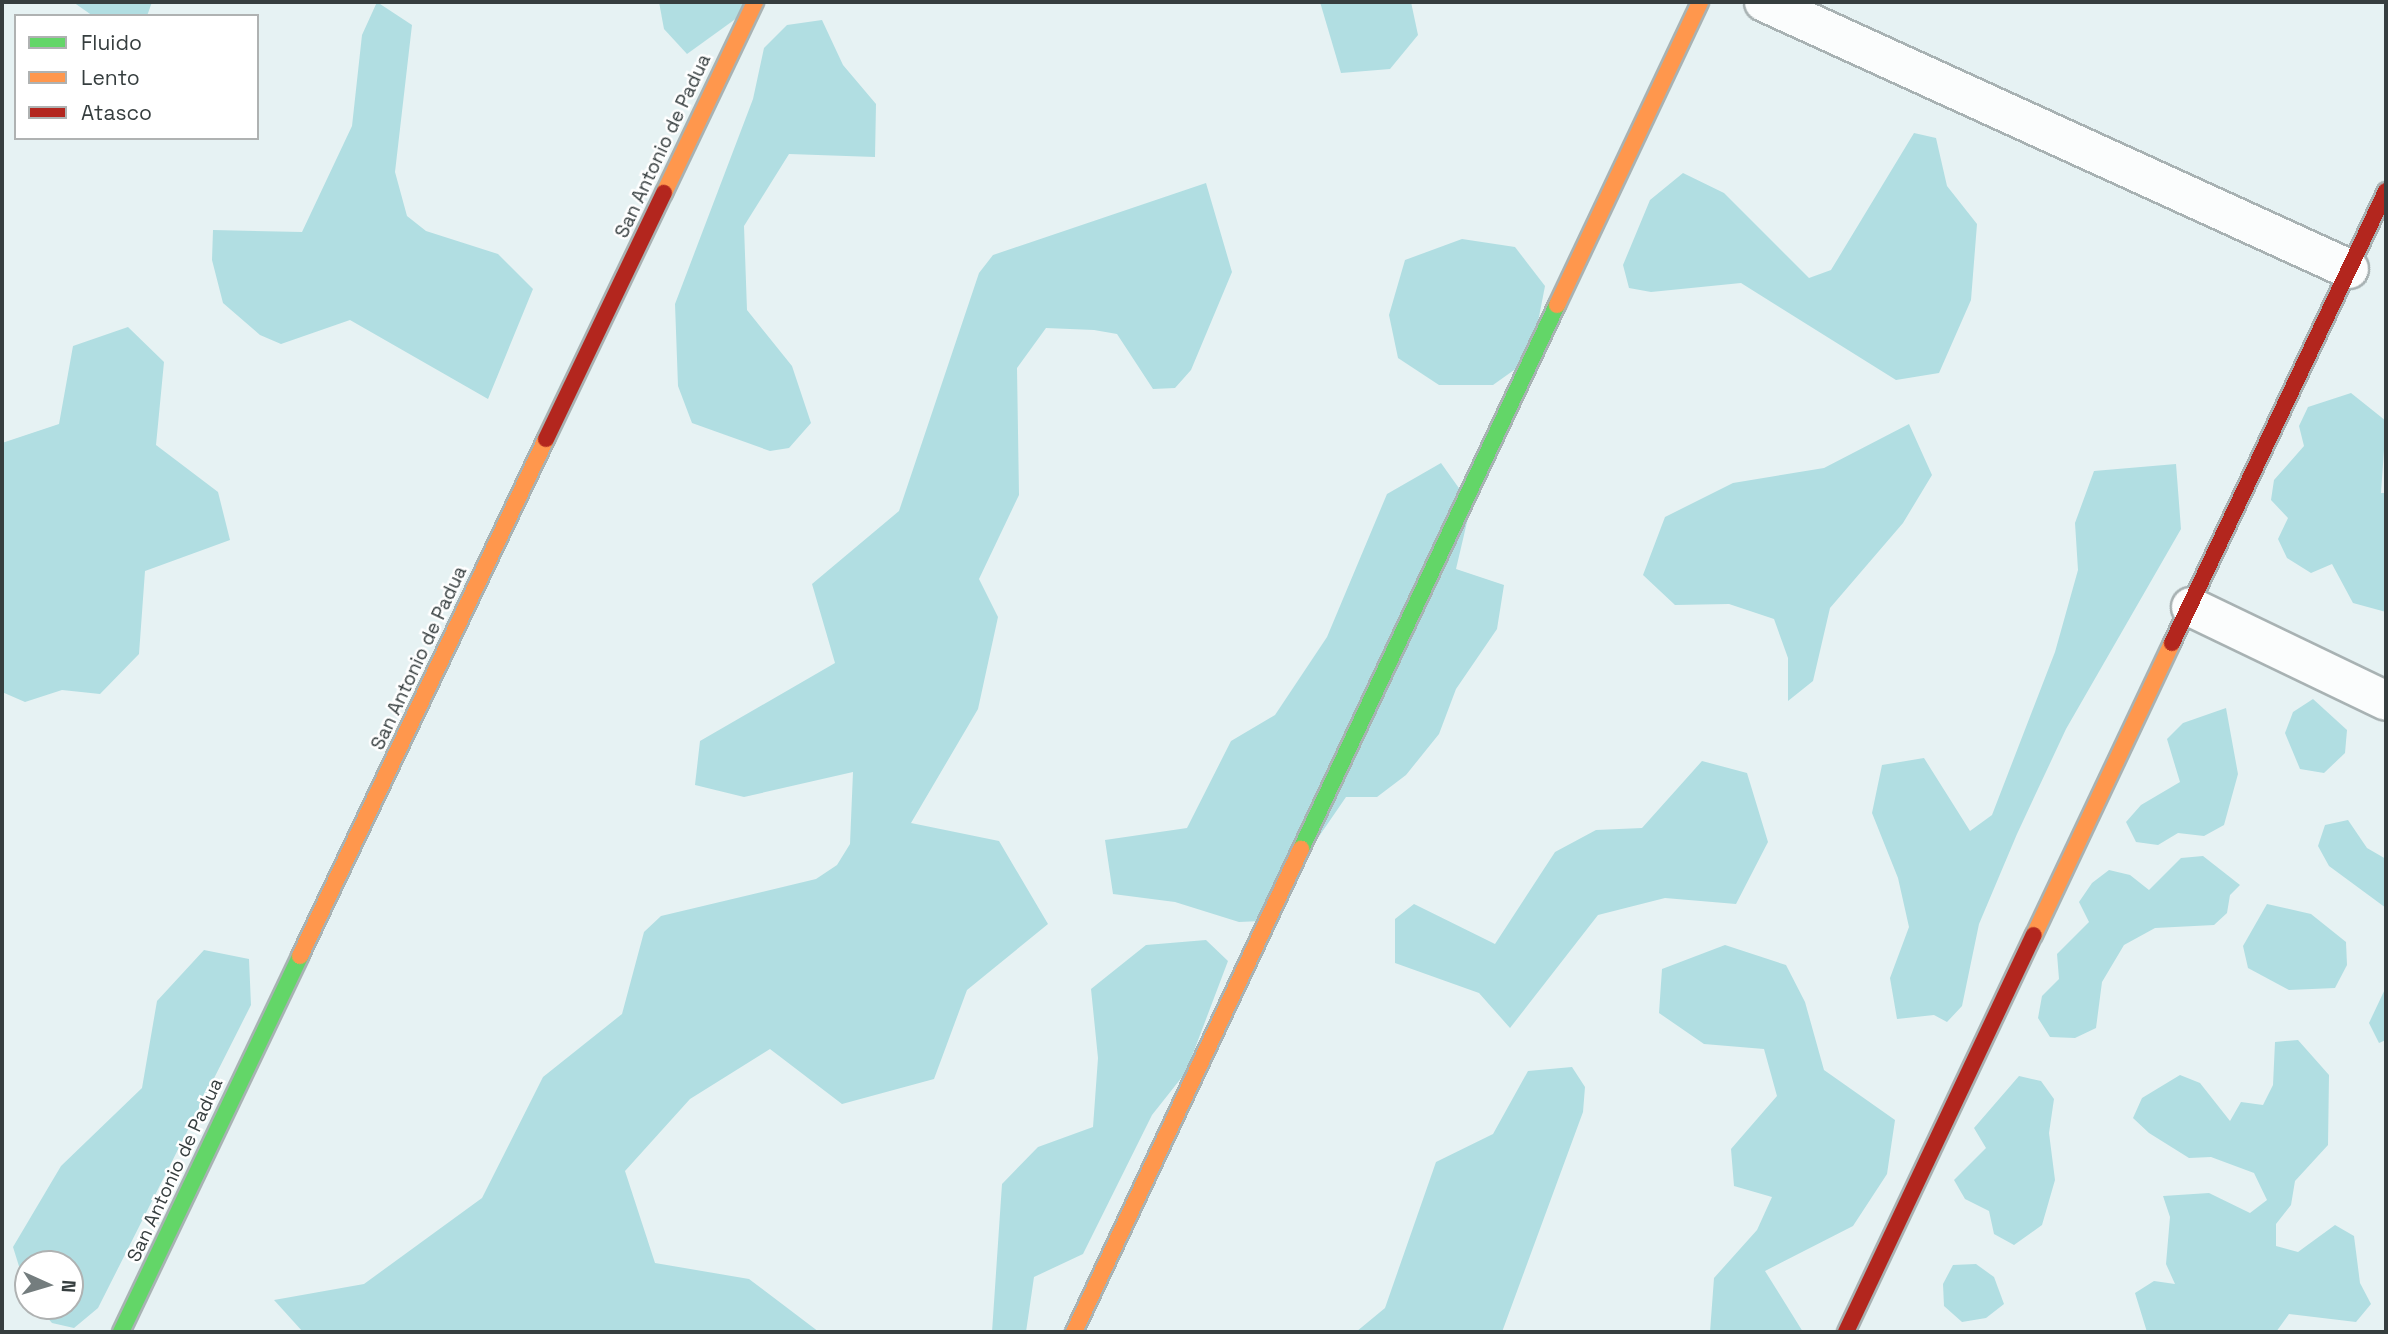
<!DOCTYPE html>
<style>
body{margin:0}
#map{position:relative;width:2388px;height:1334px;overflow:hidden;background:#e6f2f3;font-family:"Space Grotesk",sans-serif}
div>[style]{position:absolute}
.green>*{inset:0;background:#b1dee2}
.roads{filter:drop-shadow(2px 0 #a8b2b3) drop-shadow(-2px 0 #a8b2b3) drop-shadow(0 2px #a8b2b3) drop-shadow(0 -2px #a8b2b3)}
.street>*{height:38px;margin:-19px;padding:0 19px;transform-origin:19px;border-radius:19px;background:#fbfdfd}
.fast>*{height:16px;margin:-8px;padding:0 8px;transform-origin:8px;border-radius:8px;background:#63d668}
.slow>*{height:16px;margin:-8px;padding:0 8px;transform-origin:8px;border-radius:8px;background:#ff974d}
.jam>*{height:16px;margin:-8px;padding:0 8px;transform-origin:8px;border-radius:8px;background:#b3261e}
span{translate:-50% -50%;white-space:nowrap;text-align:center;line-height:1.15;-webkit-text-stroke:5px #fff;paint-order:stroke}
.street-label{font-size:19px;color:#363e3f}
.frame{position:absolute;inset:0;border:4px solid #363e3f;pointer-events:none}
.legend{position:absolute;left:14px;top:14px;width:245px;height:126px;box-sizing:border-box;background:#fff;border:2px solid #afb2b2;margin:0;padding:9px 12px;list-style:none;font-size:21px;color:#363e3f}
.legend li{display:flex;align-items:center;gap:14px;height:35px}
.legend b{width:35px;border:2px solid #afb2b2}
.north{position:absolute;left:14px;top:1250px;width:70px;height:70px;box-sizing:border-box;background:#fff;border:2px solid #afb2b2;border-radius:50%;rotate:94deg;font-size:19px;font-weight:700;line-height:28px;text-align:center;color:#363e3f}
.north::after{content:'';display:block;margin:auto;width:24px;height:32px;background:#747d7e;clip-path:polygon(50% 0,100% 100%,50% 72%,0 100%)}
</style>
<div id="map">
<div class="green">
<i style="clip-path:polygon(73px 2px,152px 2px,147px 16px,93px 16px)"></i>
<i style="clip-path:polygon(377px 2px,412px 25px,395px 172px,407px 216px,426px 231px,498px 254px,533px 289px,488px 399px,350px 320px,281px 344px,260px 335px,223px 303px,212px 260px,213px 230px,302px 232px,352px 126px,362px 35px)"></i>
<i style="clip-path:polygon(659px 2px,743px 2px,741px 15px,687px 54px,664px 29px)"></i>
<i style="clip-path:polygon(1320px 2px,1411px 2px,1418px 35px,1390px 69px,1341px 73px)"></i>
<i style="clip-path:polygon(822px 20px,843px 65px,876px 104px,875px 157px,789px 154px,744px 226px,747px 310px,792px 366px,811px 423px,789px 448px,770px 451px,692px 423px,678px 386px,675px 304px,753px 99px,764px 48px,787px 25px)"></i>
<i style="clip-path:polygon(1914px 133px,1936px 138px,1947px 186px,1977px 224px,1971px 300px,1939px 373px,1896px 380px,1741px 283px,1651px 292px,1629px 288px,1623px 265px,1650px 200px,1683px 173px,1724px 193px,1809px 278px,1831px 270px)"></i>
<i style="clip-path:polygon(1206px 183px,1232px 272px,1191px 370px,1175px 388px,1153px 389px,1117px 334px,1094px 330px,1046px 328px,1017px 368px,1019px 495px,979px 579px,998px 617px,978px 709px,911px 823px,999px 841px,1048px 924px,967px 990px,934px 1079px,842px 1104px,770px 1049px,690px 1099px,625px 1171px,655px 1263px,749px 1279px,819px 1332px,303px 1332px,274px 1300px,364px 1284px,482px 1198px,543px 1077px,622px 1014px,644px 932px,661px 916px,816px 879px,837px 865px,850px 844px,853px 772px,744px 797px,695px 785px,700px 741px,835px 663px,812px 584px,899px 511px,979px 273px,993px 255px)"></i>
<i style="clip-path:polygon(1462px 239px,1515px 247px,1545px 286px,1531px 358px,1493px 385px,1439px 385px,1398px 358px,1389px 315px,1405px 260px)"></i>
<i style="clip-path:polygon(128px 327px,164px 362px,156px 445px,218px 492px,230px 540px,145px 571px,139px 654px,100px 694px,62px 690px,25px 702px,2px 692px,2px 443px,59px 424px,73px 346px)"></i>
<i style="clip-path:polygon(2351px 393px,2386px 421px,2381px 493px,2386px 493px,2386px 612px,2353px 603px,2332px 564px,2311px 573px,2287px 558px,2278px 539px,2288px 518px,2271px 500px,2274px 480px,2304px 446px,2299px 426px,2308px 407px)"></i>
<i style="clip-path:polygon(1909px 424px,1932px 475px,1903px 523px,1830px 608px,1813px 681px,1788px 701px,1788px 658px,1774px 619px,1729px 604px,1675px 605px,1643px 575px,1665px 517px,1733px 483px,1824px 468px)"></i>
<i style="clip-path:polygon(1441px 463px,1471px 505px,1456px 569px,1504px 585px,1497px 629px,1456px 689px,1439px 734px,1406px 775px,1377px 797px,1346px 797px,1261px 921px,1239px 922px,1175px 902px,1113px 894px,1105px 840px,1187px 828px,1231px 741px,1275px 715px,1327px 637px,1387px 494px)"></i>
<i style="clip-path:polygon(2176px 464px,2181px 529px,2066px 729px,2017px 834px,1979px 924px,1962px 1006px,1947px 1022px,1934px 1015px,1897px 1019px,1890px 978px,1909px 927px,1898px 878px,1872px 813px,1882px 765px,1924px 758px,1970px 831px,1992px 815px,2055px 652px,2078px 570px,2075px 523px,2094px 471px)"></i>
<i style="clip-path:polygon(2313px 699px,2347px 730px,2345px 753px,2324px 773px,2300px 769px,2285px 733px,2293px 712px)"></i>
<i style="clip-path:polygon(2226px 708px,2238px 774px,2224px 825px,2204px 836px,2178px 833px,2158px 845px,2136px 842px,2126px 822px,2141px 805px,2180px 782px,2167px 739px,2183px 723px)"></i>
<i style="clip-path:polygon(1702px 761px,1747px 773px,1768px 842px,1736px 904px,1665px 898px,1598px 915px,1510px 1028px,1479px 993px,1395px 963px,1395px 919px,1414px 904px,1495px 944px,1555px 852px,1596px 830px,1642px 828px)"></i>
<i style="clip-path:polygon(2348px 820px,2367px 848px,2386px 859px,2386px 908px,2329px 866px,2318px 846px,2325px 825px)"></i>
<i style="clip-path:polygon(2203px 856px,2240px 885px,2230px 895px,2227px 913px,2214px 925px,2155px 928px,2124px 945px,2102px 982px,2096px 1028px,2075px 1038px,2050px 1037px,2038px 1018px,2042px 996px,2059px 979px,2057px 954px,2089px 922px,2079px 902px,2092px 883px,2109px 870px,2130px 875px,2149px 890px,2181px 858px)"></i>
<i style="clip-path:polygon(2267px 904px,2311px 914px,2346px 942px,2347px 965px,2335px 988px,2289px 990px,2248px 968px,2243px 946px)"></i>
<i style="clip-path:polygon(1206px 940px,1228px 961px,1186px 1072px,1152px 1115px,1083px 1254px,1034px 1277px,1026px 1332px,992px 1332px,1002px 1184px,1038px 1147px,1093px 1127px,1098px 1058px,1091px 989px,1146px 945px)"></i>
<i style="clip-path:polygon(1725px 945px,1786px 965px,1805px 1002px,1824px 1070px,1895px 1120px,1887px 1174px,1853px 1226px,1765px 1271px,1803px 1332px,1710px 1332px,1714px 1278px,1757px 1230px,1772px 1197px,1734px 1186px,1731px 1149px,1777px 1096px,1764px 1049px,1704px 1044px,1659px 1013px,1662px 969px)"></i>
<i style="clip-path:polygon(204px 950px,249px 959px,251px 1005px,98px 1308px,74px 1328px,52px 1323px,37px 1306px,70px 1306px,70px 1264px,28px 1264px,28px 1295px,13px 1247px,61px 1166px,142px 1088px,157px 1001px)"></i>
<i style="clip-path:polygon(2386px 987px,2386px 1040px,2379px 1043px,2369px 1023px)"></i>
<i style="clip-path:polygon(2298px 1040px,2329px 1075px,2328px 1145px,2295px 1181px,2291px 1205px,2276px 1224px,2276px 1246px,2298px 1252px,2335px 1225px,2354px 1236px,2360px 1283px,2371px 1304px,2356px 1322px,2289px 1314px,2276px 1332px,2147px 1332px,2135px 1293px,2154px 1281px,2175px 1284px,2166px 1264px,2170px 1217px,2163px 1196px,2209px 1193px,2250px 1213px,2267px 1200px,2254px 1173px,2211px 1157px,2189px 1158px,2149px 1133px,2133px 1118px,2142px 1098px,2180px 1075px,2200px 1083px,2230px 1121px,2241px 1102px,2263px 1105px,2273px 1085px,2275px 1042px)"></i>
<i style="clip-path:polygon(1572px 1067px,1585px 1087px,1583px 1112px,1502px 1332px,1356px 1332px,1385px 1308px,1436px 1162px,1493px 1134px,1528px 1071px)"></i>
<i style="clip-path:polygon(2019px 1076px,2041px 1081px,2054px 1099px,2049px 1133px,2055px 1180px,2042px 1225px,2014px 1245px,1994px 1234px,1989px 1211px,1965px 1199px,1954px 1180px,1986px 1148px,1974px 1128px)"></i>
<i style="clip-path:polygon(1976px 1264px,1994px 1277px,2004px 1304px,1986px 1318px,1962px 1322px,1944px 1306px,1943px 1284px,1953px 1265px)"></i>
</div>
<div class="roads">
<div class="street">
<i style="left:1764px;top:2px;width:643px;rotate:24.53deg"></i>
<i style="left:2191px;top:607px;width:216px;rotate:25.7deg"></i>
</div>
<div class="fast">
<i style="left:1301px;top:849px;width:601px;rotate:-64.8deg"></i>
<i style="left:121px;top:1332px;width:416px;rotate:-64.5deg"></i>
</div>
<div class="slow">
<i style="left:664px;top:193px;width:212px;rotate:-64.5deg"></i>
<i style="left:1557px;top:305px;width:335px;rotate:-64.7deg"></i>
<i style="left:2034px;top:935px;width:323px;rotate:-64.7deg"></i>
<i style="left:300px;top:956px;width:573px;rotate:-64.55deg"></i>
<i style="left:1074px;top:1332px;width:534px;rotate:-64.83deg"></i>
</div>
<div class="jam">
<i style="left:546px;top:439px;width:273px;rotate:-64.4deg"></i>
<i style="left:2172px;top:643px;width:500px;rotate:-64.66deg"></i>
<i style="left:1846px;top:1332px;width:439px;rotate:-64.7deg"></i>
</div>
</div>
<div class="street-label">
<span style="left:663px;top:146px;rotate:-65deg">San Antonio de Padua</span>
<span style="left:419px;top:658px;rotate:-65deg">San Antonio de Padua</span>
<span style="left:175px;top:1170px;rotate:-65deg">San Antonio de Padua</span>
</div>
<div class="frame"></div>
<ul class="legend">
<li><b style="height:9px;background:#63d668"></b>Fluido</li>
<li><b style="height:9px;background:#ff974d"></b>Lento</li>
<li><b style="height:9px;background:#b3261e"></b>Atasco</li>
</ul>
<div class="north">N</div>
</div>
